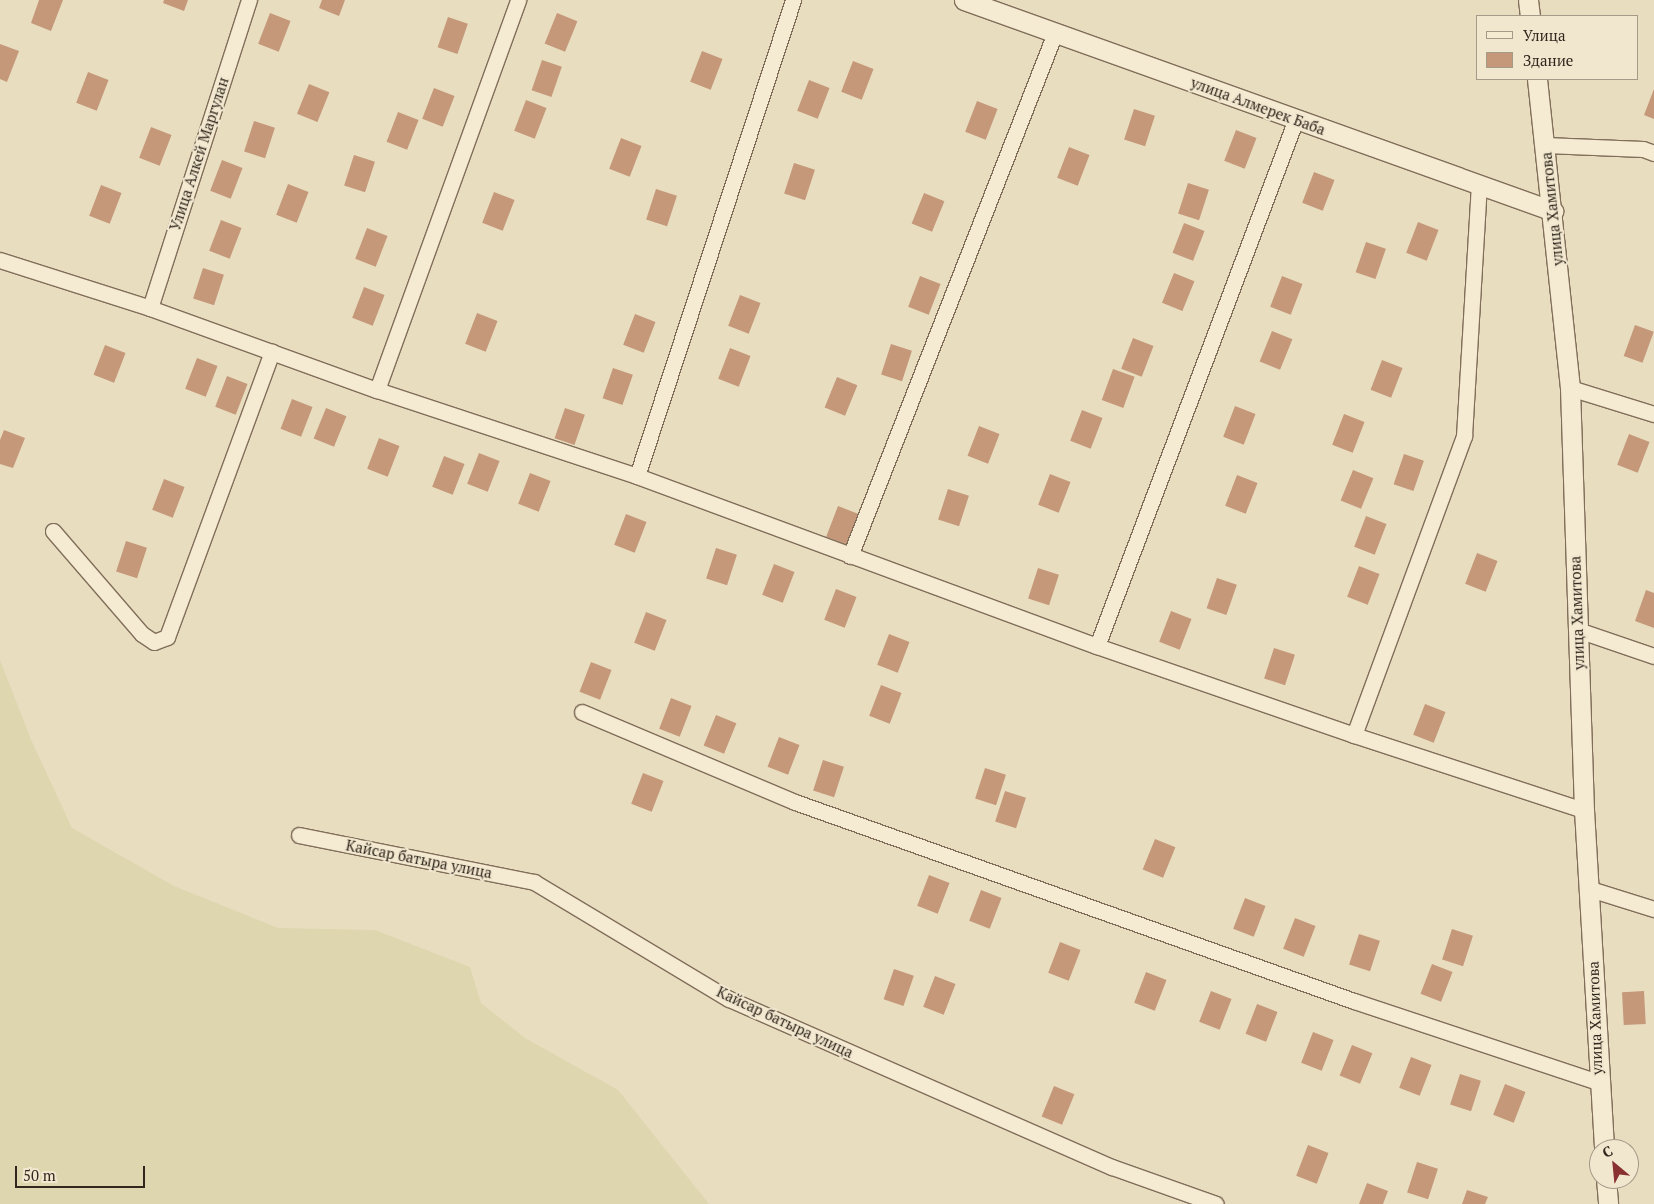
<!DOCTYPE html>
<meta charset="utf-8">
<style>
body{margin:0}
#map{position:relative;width:1654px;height:1204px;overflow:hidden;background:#e9ddc0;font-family:"PT Serif",serif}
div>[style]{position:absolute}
.farmland>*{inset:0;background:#ded6ae}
.building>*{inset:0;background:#c49879;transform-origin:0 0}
.roads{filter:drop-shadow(1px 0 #806e5a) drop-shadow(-1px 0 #806e5a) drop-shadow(0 1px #806e5a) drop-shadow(0 -1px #806e5a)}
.minor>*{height:15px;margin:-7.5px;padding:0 7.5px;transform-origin:7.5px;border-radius:7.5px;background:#f5ead2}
.tertiary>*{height:19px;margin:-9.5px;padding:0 9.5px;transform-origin:9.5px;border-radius:9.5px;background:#f5ead2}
span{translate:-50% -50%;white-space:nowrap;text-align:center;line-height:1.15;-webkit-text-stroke:4px #f1e7cf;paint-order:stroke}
.street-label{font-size:15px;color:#31271d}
.legend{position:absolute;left:1476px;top:15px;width:162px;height:65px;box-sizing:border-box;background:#f1e7cf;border:1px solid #a49a88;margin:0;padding:6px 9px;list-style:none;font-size:15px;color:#31271d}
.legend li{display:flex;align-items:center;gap:10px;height:25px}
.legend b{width:25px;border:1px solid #a49a88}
.north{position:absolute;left:1589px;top:1139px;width:50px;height:50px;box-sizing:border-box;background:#f1e7cf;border:1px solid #a49a88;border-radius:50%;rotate:332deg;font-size:14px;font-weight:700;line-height:20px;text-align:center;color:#31271d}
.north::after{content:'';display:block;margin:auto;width:18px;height:22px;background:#893031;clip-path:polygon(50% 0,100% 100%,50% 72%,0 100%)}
.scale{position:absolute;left:15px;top:1166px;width:130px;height:22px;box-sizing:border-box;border:2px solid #31271d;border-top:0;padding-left:6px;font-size:15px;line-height:18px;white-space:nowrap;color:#31271d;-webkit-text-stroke:4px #f1e7cf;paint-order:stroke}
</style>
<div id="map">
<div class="farmland">
<i style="clip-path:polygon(0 660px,32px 742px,72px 828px,174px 886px,278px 928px,375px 930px,470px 967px,481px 1003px,525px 1038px,618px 1090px,709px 1204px,0 1204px)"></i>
</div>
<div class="building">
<i style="clip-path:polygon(39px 0,63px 0,51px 31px,31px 23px)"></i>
<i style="clip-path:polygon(164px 0,188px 0,184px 11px,163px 3px)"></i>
<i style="clip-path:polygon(322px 0,345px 0,339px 16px,319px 8px)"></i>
<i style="left:270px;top:13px;width:22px;height:33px;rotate:21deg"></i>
<i style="left:557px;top:13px;width:22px;height:33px;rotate:22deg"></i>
<i style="left:448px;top:17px;width:21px;height:32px;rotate:19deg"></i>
<i style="clip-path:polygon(0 44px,19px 51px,7px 82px,0 79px)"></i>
<i style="left:702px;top:51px;width:22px;height:33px;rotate:21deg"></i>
<i style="left:542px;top:60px;width:21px;height:32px;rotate:19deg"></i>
<i style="left:853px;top:61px;width:22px;height:33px;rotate:21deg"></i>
<i style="left:88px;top:72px;width:22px;height:33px;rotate:21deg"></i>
<i style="left:809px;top:80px;width:22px;height:33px;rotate:21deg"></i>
<i style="left:309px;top:84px;width:22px;height:32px;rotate:22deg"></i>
<i style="left:434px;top:88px;width:22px;height:33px;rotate:21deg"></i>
<i style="clip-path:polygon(1654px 89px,1654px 119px,1644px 115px)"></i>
<i style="left:526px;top:100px;width:22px;height:33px;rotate:21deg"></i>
<i style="left:977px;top:101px;width:22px;height:33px;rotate:21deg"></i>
<i style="left:1134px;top:109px;width:22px;height:32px;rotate:18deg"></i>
<i style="left:398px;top:112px;width:22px;height:32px;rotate:21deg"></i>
<i style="left:254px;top:121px;width:22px;height:32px;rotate:18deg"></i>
<i style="left:151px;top:127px;width:22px;height:33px;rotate:21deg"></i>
<i style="left:1236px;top:130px;width:22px;height:33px;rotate:21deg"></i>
<i style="left:621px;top:138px;width:22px;height:33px;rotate:21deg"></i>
<i style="left:1069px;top:147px;width:22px;height:33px;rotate:21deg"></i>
<i style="left:354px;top:155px;width:22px;height:32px;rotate:18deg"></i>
<i style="left:222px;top:160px;width:22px;height:33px;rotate:21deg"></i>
<i style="left:794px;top:163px;width:22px;height:32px;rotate:18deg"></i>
<i style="left:1314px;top:172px;width:22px;height:33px;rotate:21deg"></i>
<i style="left:1188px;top:183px;width:22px;height:32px;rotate:18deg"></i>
<i style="left:288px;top:184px;width:22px;height:33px;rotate:21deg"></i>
<i style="left:101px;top:185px;width:22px;height:33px;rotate:21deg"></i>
<i style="left:656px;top:189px;width:22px;height:32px;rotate:18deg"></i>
<i style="left:494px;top:192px;width:22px;height:33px;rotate:21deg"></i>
<i style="left:924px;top:193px;width:22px;height:33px;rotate:22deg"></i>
<i style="left:221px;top:220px;width:22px;height:33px;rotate:21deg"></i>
<i style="left:1418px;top:222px;width:22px;height:33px;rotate:21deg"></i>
<i style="left:1184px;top:223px;width:22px;height:32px;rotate:21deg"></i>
<i style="left:367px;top:228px;width:22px;height:33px;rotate:21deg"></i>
<i style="left:1366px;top:242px;width:21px;height:32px;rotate:19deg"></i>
<i style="left:203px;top:268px;width:22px;height:32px;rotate:18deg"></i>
<i style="left:1174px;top:273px;width:22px;height:32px;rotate:22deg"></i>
<i style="left:920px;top:276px;width:22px;height:33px;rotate:21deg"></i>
<i style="left:1282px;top:276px;width:22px;height:33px;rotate:21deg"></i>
<i style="left:364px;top:287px;width:22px;height:33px;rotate:21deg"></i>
<i style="left:740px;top:295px;width:22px;height:33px;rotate:21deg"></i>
<i style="left:477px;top:313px;width:22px;height:33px;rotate:21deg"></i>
<i style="left:635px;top:314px;width:22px;height:33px;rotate:21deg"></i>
<i style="left:1635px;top:325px;width:20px;height:33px;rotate:20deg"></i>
<i style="left:1272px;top:331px;width:22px;height:33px;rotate:22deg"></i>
<i style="left:1133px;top:338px;width:22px;height:33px;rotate:21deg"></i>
<i style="left:891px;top:344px;width:22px;height:32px;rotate:18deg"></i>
<i style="left:105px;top:345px;width:22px;height:32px;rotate:21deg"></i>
<i style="left:730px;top:348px;width:22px;height:33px;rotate:21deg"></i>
<i style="left:197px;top:358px;width:22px;height:33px;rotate:21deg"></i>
<i style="left:1382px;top:360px;width:22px;height:32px;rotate:21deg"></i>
<i style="left:613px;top:368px;width:21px;height:32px;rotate:19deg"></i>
<i style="left:1113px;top:369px;width:23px;height:33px;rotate:20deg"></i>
<i style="left:227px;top:376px;width:22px;height:33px;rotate:21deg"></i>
<i style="left:837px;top:377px;width:22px;height:33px;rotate:22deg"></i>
<i style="left:292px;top:399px;width:22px;height:32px;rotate:21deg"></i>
<i style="left:1235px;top:406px;width:22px;height:33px;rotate:21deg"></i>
<i style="left:326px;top:408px;width:22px;height:33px;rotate:22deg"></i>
<i style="left:565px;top:408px;width:21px;height:32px;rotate:19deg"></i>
<i style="left:1082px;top:410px;width:22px;height:33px;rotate:21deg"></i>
<i style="left:1344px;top:414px;width:22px;height:33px;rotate:21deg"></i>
<i style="left:979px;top:426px;width:22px;height:32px;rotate:21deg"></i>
<i style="clip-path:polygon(4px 430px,25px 438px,13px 468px,0 464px,0 440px)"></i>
<i style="left:1629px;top:434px;width:22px;height:33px;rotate:21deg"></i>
<i style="left:379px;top:438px;width:22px;height:33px;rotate:21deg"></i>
<i style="left:479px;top:453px;width:22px;height:33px;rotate:21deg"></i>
<i style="left:1404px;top:454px;width:21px;height:32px;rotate:19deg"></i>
<i style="left:444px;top:456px;width:22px;height:33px;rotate:21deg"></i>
<i style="left:1353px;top:470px;width:22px;height:33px;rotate:22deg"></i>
<i style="left:530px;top:473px;width:22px;height:33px;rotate:21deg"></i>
<i style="left:1050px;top:474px;width:22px;height:33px;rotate:21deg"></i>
<i style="left:1237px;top:475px;width:22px;height:33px;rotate:21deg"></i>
<i style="left:164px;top:479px;width:22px;height:33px;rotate:21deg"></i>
<i style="left:948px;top:489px;width:22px;height:32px;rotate:18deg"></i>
<i style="left:838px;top:506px;width:22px;height:33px;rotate:21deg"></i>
<i style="left:626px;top:514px;width:22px;height:33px;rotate:21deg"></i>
<i style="left:1366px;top:516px;width:22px;height:33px;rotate:21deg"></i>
<i style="left:126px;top:541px;width:22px;height:32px;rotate:18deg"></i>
<i style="left:716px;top:548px;width:22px;height:32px;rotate:18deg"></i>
<i style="left:1477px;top:553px;width:22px;height:33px;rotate:21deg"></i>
<i style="left:774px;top:564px;width:22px;height:33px;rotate:21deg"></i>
<i style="left:1359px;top:566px;width:22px;height:33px;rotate:21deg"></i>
<i style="left:1038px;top:568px;width:22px;height:32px;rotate:18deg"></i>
<i style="left:1217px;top:578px;width:21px;height:32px;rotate:19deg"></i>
<i style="left:836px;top:589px;width:22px;height:33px;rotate:21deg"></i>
<i style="clip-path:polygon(1646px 590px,1654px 593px,1654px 628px,1635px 621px)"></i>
<i style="left:1171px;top:611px;width:22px;height:33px;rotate:21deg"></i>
<i style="left:646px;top:612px;width:22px;height:33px;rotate:21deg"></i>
<i style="left:889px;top:634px;width:22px;height:33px;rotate:21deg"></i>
<i style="left:1274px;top:648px;width:22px;height:32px;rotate:18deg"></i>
<i style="left:591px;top:662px;width:22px;height:32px;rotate:21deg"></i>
<i style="left:881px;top:685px;width:22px;height:33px;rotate:21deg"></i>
<i style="left:671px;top:698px;width:22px;height:33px;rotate:21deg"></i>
<i style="left:1425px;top:704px;width:22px;height:33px;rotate:21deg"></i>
<i style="left:716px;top:715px;width:22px;height:33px;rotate:22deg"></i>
<i style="left:779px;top:737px;width:22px;height:32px;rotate:21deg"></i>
<i style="left:823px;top:760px;width:22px;height:32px;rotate:18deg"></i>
<i style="left:985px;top:768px;width:22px;height:32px;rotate:18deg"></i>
<i style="left:643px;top:773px;width:22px;height:33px;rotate:21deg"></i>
<i style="left:1005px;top:791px;width:22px;height:32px;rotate:18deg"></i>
<i style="left:1155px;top:839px;width:22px;height:33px;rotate:22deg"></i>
<i style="left:929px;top:875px;width:22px;height:33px;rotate:21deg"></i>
<i style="left:981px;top:890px;width:22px;height:33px;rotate:21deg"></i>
<i style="left:1245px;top:898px;width:22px;height:33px;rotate:21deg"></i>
<i style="left:1295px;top:918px;width:22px;height:33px;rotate:21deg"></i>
<i style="left:1452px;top:929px;width:22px;height:32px;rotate:18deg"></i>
<i style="left:1359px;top:934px;width:22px;height:32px;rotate:18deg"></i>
<i style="left:1060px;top:942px;width:22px;height:33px;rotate:21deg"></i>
<i style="left:1432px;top:964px;width:22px;height:32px;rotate:21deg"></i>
<i style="left:894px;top:969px;width:21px;height:32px;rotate:19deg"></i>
<i style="left:1146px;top:972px;width:22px;height:33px;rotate:21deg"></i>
<i style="left:935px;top:976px;width:22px;height:33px;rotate:21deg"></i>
<i style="left:1211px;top:991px;width:22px;height:33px;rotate:21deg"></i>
<i style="left:1644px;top:991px;width:33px;height:22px;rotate:87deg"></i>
<i style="left:1257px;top:1004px;width:22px;height:32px;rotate:21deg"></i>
<i style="left:1313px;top:1032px;width:22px;height:33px;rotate:21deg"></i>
<i style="left:1352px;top:1045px;width:22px;height:33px;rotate:22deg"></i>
<i style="left:1411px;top:1057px;width:22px;height:33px;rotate:21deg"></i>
<i style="left:1460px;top:1074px;width:22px;height:32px;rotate:18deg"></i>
<i style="left:1505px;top:1084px;width:22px;height:33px;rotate:21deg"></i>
<i style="left:1054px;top:1086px;width:22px;height:33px;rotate:22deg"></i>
<i style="left:1308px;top:1145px;width:22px;height:33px;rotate:21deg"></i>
<i style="left:1417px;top:1162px;width:22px;height:32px;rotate:18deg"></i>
<i style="clip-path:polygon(1367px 1183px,1388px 1191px,1383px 1204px,1359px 1204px)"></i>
<i style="clip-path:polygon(1467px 1190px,1488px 1197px,1485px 1204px,1462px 1204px)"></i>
</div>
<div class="roads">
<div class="minor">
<i style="left:1545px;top:145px;width:98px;rotate:2.3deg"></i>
<i style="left:1643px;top:149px;width:12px;rotate:20deg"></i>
<i style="left:0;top:260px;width:157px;rotate:17.7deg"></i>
<i style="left:150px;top:308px;width:241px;rotate:19.9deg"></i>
<i style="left:377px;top:390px;width:274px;rotate:18.3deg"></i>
<i style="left:637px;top:476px;width:490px;rotate:20.3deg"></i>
<i style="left:1097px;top:646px;width:272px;rotate:19.1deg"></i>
<i style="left:1354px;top:735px;width:242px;rotate:18.1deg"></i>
<i style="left:150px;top:308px;width:324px;rotate:-72.2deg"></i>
<i style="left:1570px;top:388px;width:88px;rotate:17.2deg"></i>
<i style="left:377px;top:390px;width:415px;rotate:-70.1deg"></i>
<i style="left:637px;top:476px;width:501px;rotate:-71.85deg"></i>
<i style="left:53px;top:531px;width:136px;rotate:49.2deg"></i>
<i style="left:142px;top:634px;width:14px;rotate:34deg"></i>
<i style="left:154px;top:642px;width:14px;rotate:-21deg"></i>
<i style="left:167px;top:637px;width:304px;rotate:-69.8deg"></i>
<i style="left:850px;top:556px;width:562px;rotate:-68.6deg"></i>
<i style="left:1578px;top:630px;width:80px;rotate:18.9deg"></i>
<i style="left:1097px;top:646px;width:563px;rotate:-69.31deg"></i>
<i style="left:582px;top:712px;width:231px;rotate:22.9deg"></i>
<i style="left:795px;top:802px;width:593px;rotate:19.6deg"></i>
<i style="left:1354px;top:1001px;width:257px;rotate:18.4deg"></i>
<i style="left:1354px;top:735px;width:319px;rotate:-69.8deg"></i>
<i style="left:1464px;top:436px;width:251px;rotate:-86.6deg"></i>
<i style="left:299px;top:835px;width:240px;rotate:11.3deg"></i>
<i style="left:534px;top:882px;width:227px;rotate:31deg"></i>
<i style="left:729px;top:999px;width:418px;rotate:23.7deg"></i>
<i style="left:1112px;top:1167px;width:110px;rotate:19.6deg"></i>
<i style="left:1590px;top:889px;width:67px;rotate:17.4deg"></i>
</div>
<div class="tertiary">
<i style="left:964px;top:0;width:626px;rotate:19.71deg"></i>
<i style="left:1528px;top:0;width:16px;rotate:83deg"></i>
<i style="left:1537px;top:79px;width:311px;rotate:83.9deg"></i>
<i style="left:1570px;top:388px;width:422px;rotate:88.1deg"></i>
<i style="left:1584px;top:810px;width:340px;rotate:86.6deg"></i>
<i style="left:1606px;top:1179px;width:25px;rotate:85deg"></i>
</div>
</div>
<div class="street-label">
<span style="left:1258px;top:106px;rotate:20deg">улица Алмерек Баба</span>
<span style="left:199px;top:154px;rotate:-72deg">Улица Алкей Маргулан</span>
<span style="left:1552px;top:209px;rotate:-96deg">улица Хамитова</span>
<span style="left:1577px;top:613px;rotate:-92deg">улица Хамитова</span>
<span style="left:419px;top:859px;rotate:11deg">Кайсар батыра улица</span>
<span style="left:1595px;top:1018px;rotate:-92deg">улица Хамитова</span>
<span style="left:785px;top:1022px;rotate:25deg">Кайсар батыра улица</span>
</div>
<ul class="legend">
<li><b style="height:6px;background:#f5ead2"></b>Улица</li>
<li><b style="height:14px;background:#c49879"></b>Здание</li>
</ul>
<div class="north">С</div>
<div class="scale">50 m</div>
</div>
